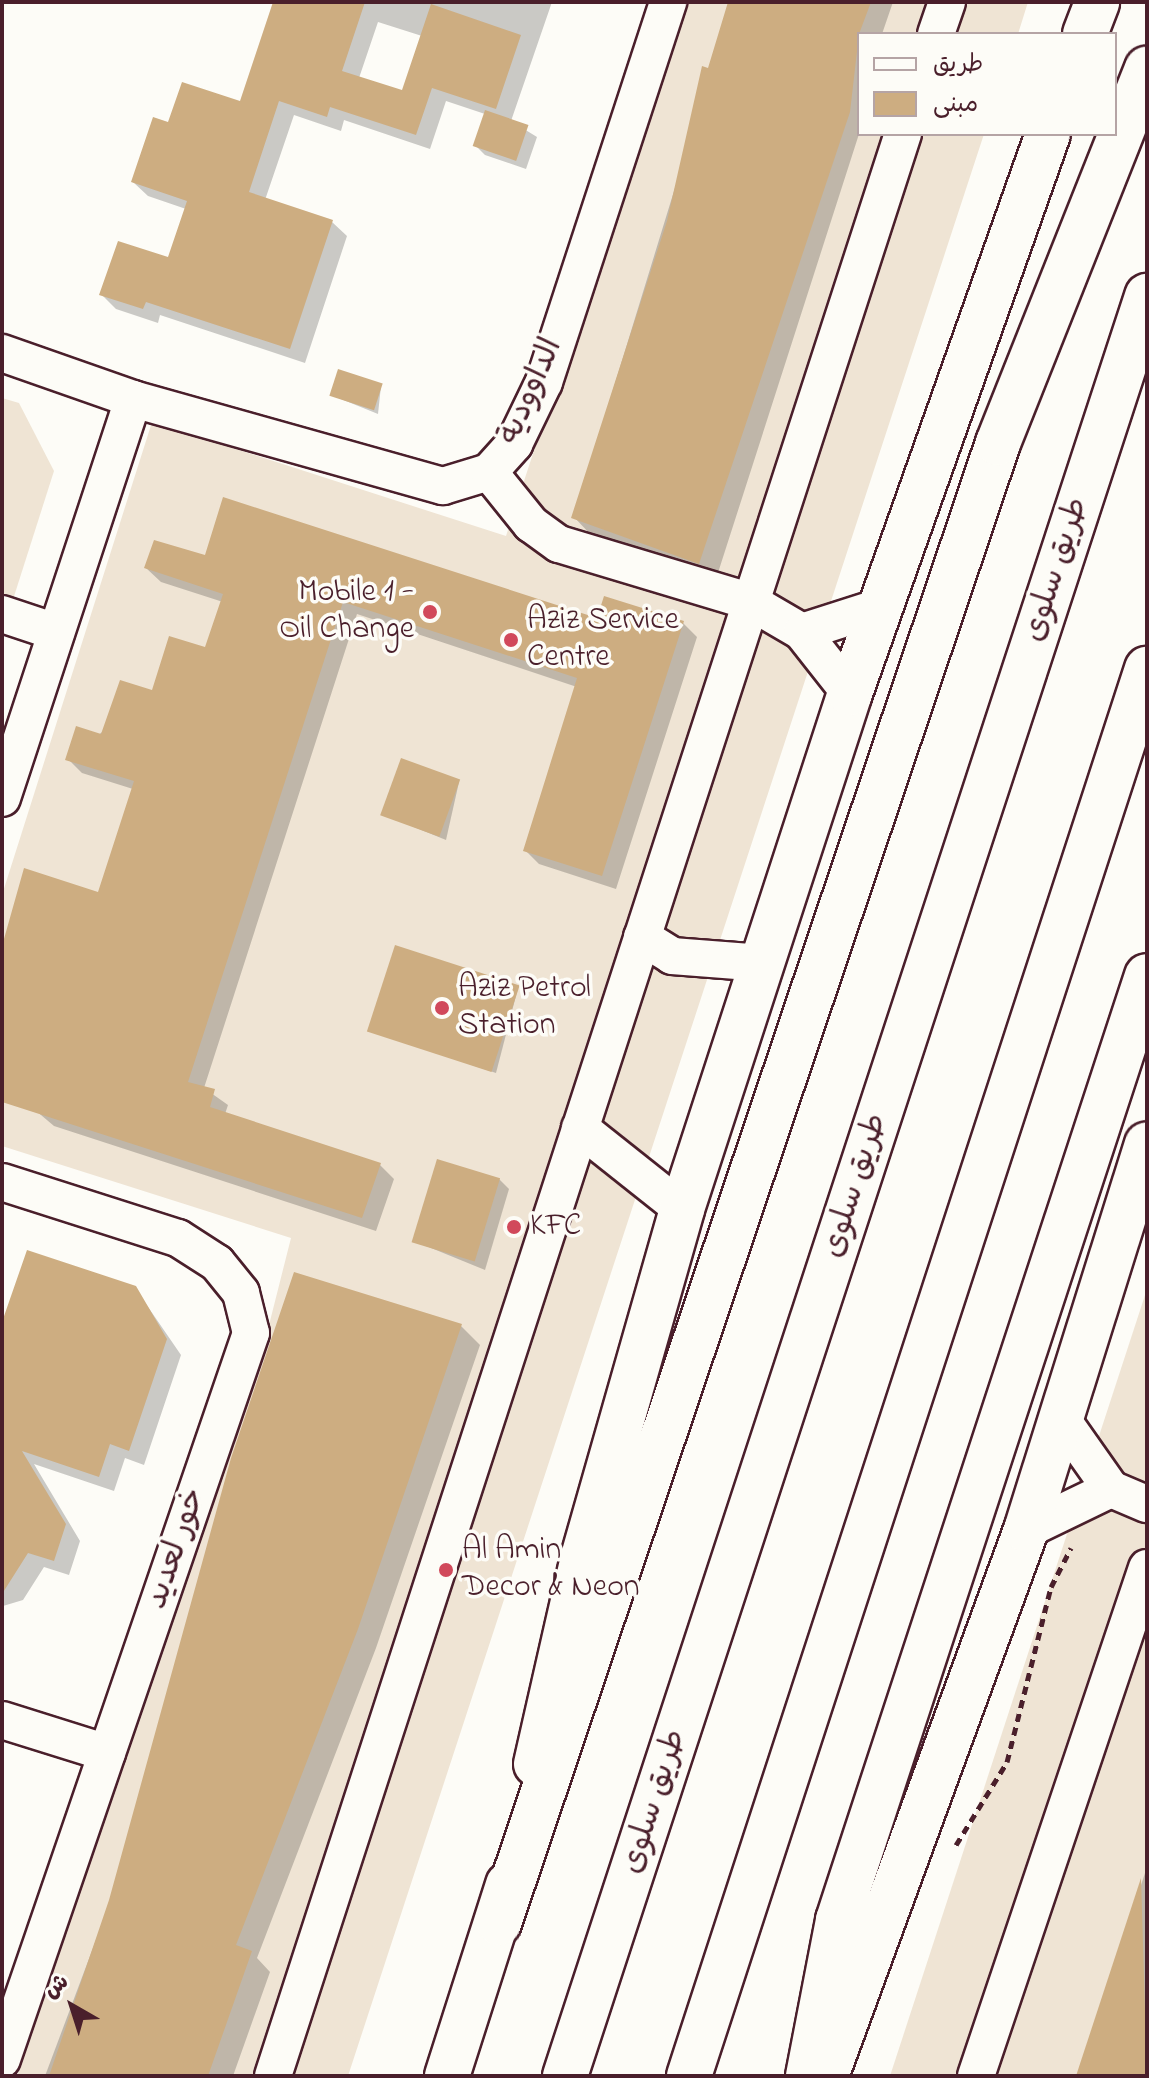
<!DOCTYPE html>
<meta charset="utf-8">
<style>
body{margin:0}
#map{position:relative;width:1149px;height:2078px;overflow:hidden;background:#fdfcf7;font-family:"Indie Flower","Playpen Sans Arabic",sans-serif}
div>[style]{position:absolute}
.built>*{inset:0;background:#efe4d4}
.shadow>*{inset:0;background:#0003}
.building>*{inset:0;background:#cdad81;transform-origin:0 0}
.path>*{height:5px;margin-top:-2.5px;transform-origin:0;background:repeating-linear-gradient(90deg,#4a1f2b 0 8px,transparent 0 14px)}
.roads{filter:drop-shadow(2px 0 #4a1f2b) drop-shadow(-2px 0 #4a1f2b) drop-shadow(0 2px #4a1f2b) drop-shadow(0 -2px #4a1f2b)}
.minor>*{height:36px;margin:-18px;padding:0 18px;transform-origin:18px;border-radius:18px;background:#fdfcf7}
.major>*{height:44px;margin:-22px;padding:0 22px;transform-origin:22px;border-radius:22px;background:#fdfcf7}
.highway>*{height:44px;margin:-22px;padding:0 22px;transform-origin:22px;border-radius:22px;background:#fdfcf7}
.dots>*{width:22px;height:22px;translate:-50% -50%;box-sizing:border-box;border:4px solid #fdfcf7;border-radius:50%}
span{translate:-50% -50%;white-space:nowrap;text-align:center;line-height:1.15;-webkit-text-stroke:7px #fdfcf7;paint-order:stroke}
.street-label{font-size:32px;color:#4a1f2b}
.poi-label{font-size:32px;color:#4a1f2b}
.right{translate:-100% -50%;text-align:right}
.left{translate:0 -50%;text-align:left}
.frame{position:absolute;inset:0;border:4px solid #4a1f2b;pointer-events:none}
.legend{position:absolute;left:857px;top:32px;width:260px;height:104px;box-sizing:border-box;background:#fdfcf7;border:2px solid #b5a4a5;margin:0;padding:10px 14px;list-style:none;font-size:24px;color:#4a1f2b}
.legend li{display:flex;align-items:center;gap:16px;height:40px}
.legend b{width:40px;border:2px solid #b5a4a5}
.north{position:absolute;left:32px;top:1966px;width:80px;height:80px;-webkit-text-stroke:6px #fdfcf7;paint-order:stroke;rotate:321deg;font-size:22px;font-weight:700;line-height:32px;text-align:center;color:#4a1f2b}
.north::after{content:'';display:block;margin:auto;width:28px;height:36px;background:#4a1f2b;clip-path:polygon(50% 0,100% 100%,50% 72%,0 100%)}
</style>
<div id="map">
<div class="built">
<i style="clip-path:polygon(681px 2px,1028px 2px,1018px 34px,859px 34px,859px 134px,984px 134px,348px 2076px,17px 2076px,269px 1325px,291px 1238px,2px 1146px,2px 895px,152px 422px,506px 536px)"></i>
<i style="clip-path:polygon(2px 398px,19px 403px,54px 471px,2px 634px)"></i>
<i style="clip-path:polygon(1147px 1289px,1147px 2076px,890px 2076px)"></i>
</div>
<div class="shadow">
<i style="clip-path:polygon(evenodd,275px 2px,552px 2px,511px 121px,537px 137px,526px 169px,485px 155px,475px 145px,485px 114px,446px 101px,430px 149px,344px 120px,341px 131px,294px 115px,265px 200px,332px 222px,347px 236px,305px 363px,160px 315px,158px 323px,116px 309px,102px 295px,169px 260px,186px 209px,148px 196px,133px 182px,169px 125px,241px 104px,275px 2px,378px 22px,422px 36px,403px 93px,359px 78px,378px 22px)"></i>
<i style="clip-path:polygon(732px 2px,893px 2px,882px 34px,859px 34px,859px 134px,716px 579px,590px 534px,574px 517px)"></i>
<i style="clip-path:polygon(381px 386px,378px 414px,331px 395px)"></i>
<i style="clip-path:polygon(206px 558px,598px 620px,683px 623px,697px 637px,616px 889px,539px 864px,525px 850px,577px 687px,357px 614px,204px 1088px,228px 1105px,225px 1114px,380px 1165px,394px 1179px,376px 1231px,54px 1126px,2px 1082px,2px 952px,100px 894px,133px 789px,82px 773px,68px 759px,206px 650px,223px 602px,161px 582px,146px 568px)"></i>
<i style="clip-path:polygon(459px 782px,446px 840px,387px 816px)"></i>
<i style="clip-path:polygon(518px 988px,496px 1073px,368px 1030px)"></i>
<i style="clip-path:polygon(499px 1179px,509px 1189px,485px 1270px,414px 1241px)"></i>
<i style="clip-path:polygon(135px 1288px,181px 1355px,144px 1465px,125px 1458px,114px 1491px,34px 1464px,80px 1541px,69px 1575px,44px 1567px,23px 1600px,3px 1606px,2px 1331px)"></i>
<i style="clip-path:polygon(461px 1326px,480px 1345px,376px 1648px,257px 1958px,270px 1972px,233px 2076px,45px 2076px,111px 1900px)"></i>
<i style="clip-path:polygon(1147px 1867px,1147px 2076px,1078px 2076px)"></i>
</div>
<div class="building">
<i style="clip-path:polygon(273px 2px,365px 2px,342px 71px,402px 90px,431px 4px,521px 35px,496px 109px,432px 88px,416px 135px,330px 107px,327px 117px,279px 101px,249px 192px,333px 220px,290px 349px,146px 302px,143px 309px,99px 295px,118px 241px,168px 257px,187px 201px,131px 182px,153px 117px,168px 122px,182px 82px,240px 101px)"></i>
<i style="clip-path:polygon(728px 2px,871px 2px,859px 34px,850px 112px,699px 564px,571px 518px,667px 221px,702px 66px,708px 68px)"></i>
<i style="left:485px;top:110px;width:46px;height:38px;rotate:19deg"></i>
<i style="left:338px;top:369px;width:47px;height:28px;rotate:18deg"></i>
<i style="clip-path:polygon(223px 497px,597px 618px,604px 596px,684px 621px,602px 876px,523px 851px,577px 678px,343px 602px,188px 1082px,215px 1089px,210px 1107px,381px 1163px,362px 1218px,2px 1102px,2px 946px,24px 868px,98px 892px,134px 781px,65px 760px,76px 726px,101px 734px,120px 680px,152px 690px,169px 636px,205px 647px,223px 594px,144px 568px,154px 540px,205px 555px)"></i>
<i style="left:401px;top:758px;width:63px;height:61px;rotate:20deg"></i>
<i style="left:395px;top:945px;width:131px;height:91px;rotate:18deg"></i>
<i style="left:437px;top:1159px;width:66px;height:87px;rotate:17deg"></i>
<i style="clip-path:polygon(27px 1250px,136px 1286px,167px 1339px,129px 1451px,110px 1444px,99px 1477px,22px 1451px,66px 1524px,54px 1561px,28px 1553px,2px 1594px,2px 1322px)"></i>
<i style="clip-path:polygon(294px 1272px,462px 1324px,358px 1629px,236px 1945px,252px 1951px,208px 2076px,49px 2076px,109px 1900px,231px 1458px)"></i>
<i style="clip-path:polygon(1141px 1878px,1147px 2076px,1076px 2076px)"></i>
</div>
<div class="path">
<i style="left:956px;top:1845px;width:97px;rotate:-58.4deg"></i>
<i style="left:1007px;top:1762px;width:180px;rotate:-75.9deg"></i>
<i style="left:1051px;top:1587px;width:44px;rotate:-62.9deg"></i>
</div>
<div class="roads">
<div class="minor">
<i style="left:936px;top:34px;width:34px;rotate:-71deg"></i>
<i style="left:2px;top:353px;width:139px;rotate:19.3deg"></i>
<i style="left:133px;top:399px;width:322px;rotate:15.7deg"></i>
<i style="left:443px;top:486px;width:48px;rotate:-16.9deg"></i>
<i style="left:489px;top:472px;width:38px;rotate:-48deg"></i>
<i style="left:514px;top:444px;width:69px;rotate:-64.2deg"></i>
<i style="left:544px;top:382px;width:400px;rotate:-71.9deg"></i>
<i style="left:489px;top:472px;width:67px;rotate:51.1deg"></i>
<i style="left:531px;top:524px;width:34px;rotate:36deg"></i>
<i style="left:559px;top:544px;width:198px;rotate:16.7deg"></i>
<i style="left:749px;top:601px;width:61px;rotate:30.3deg"></i>
<i style="left:802px;top:632px;width:78px;rotate:51.8deg"></i>
<i style="left:2px;top:614px;width:57px;rotate:18.4deg"></i>
<i style="left:802px;top:632px;width:82px;rotate:-17.8deg"></i>
<i style="left:2px;top:798px;width:420px;rotate:-71.8deg"></i>
<i style="left:642px;top:937px;width:36px;rotate:32deg"></i>
<i style="left:672px;top:956px;width:91px;rotate:4.4deg"></i>
<i style="left:580px;top:1128px;width:130px;rotate:38.5deg"></i>
<i style="left:2px;top:1182px;width:185px;rotate:17.7deg"></i>
<i style="left:178px;top:1238px;width:46px;rotate:32.7deg"></i>
<i style="left:217px;top:1263px;width:38px;rotate:51deg"></i>
<i style="left:241px;top:1293px;width:41px;rotate:76deg"></i>
<i style="left:251px;top:1333px;width:768px;rotate:108.93deg"></i>
<i style="left:1063px;top:1421px;width:83px;rotate:54.8deg"></i>
<i style="left:1111px;top:1489px;width:39px;rotate:23deg"></i>
<i style="left:1026px;top:1530px;width:94px;rotate:-25.8deg"></i>
<i style="left:2px;top:1720px;width:110px;rotate:17.4deg"></i>
<i style="left:273px;top:2076px;width:2042px;rotate:-72.03deg"></i>
<i style="left:976px;top:2076px;width:536px;rotate:-71.4deg"></i>
</div>
<div class="major">
<i style="left:1085px;top:34px;width:34px;rotate:-69deg"></i>
<i style="left:536px;top:1764px;width:212px;rotate:-77.2deg"></i>
<i style="left:583px;top:1557px;width:362px;rotate:-74.1deg"></i>
<i style="left:682px;top:1209px;width:543px;rotate:-71.97deg"></i>
<i style="left:850px;top:693px;width:593px;rotate:-70.5deg"></i>
<i style="left:447px;top:2076px;width:201px;rotate:-72.3deg"></i>
<i style="left:826px;top:2076px;width:581px;rotate:-69.88deg"></i>
<i style="left:1026px;top:1530px;width:404px;rotate:-72.6deg"></i>
</div>
<div class="highway">
<i style="left:499px;top:1923px;width:1562px;rotate:-71.37deg"></i>
<i style="left:998px;top:443px;width:403px;rotate:-68.3deg"></i>
<i style="left:565px;top:2076px;width:1873px;rotate:-71.89deg"></i>
<i style="left:689px;top:2076px;width:1480px;rotate:-71.97deg"></i>
<i style="left:808px;top:2076px;width:159px;rotate:-79.1deg"></i>
<i style="left:838px;top:1920px;width:993px;rotate:-71.88deg"></i>
</div>
</div>
<div class="dots">
<i style="left:430px;top:612px;background:#d1495b"></i>
<i style="left:511px;top:640px;background:#d1495b"></i>
<i style="left:442px;top:1008px;background:#d1495b"></i>
<i style="left:514px;top:1227px;background:#d1495b"></i>
<i style="left:446px;top:1570px;background:#d1495b"></i>
</div>
<div class="street-label">
<span style="left:532px;top:392px;rotate:-66deg">الداوودية</span>
<span style="left:1057px;top:570px;rotate:-72deg">طريق سلوى</span>
<span style="left:856px;top:1186px;rotate:-72deg">طريق سلوى</span>
<span style="left:177px;top:1549px;rotate:-71deg">خور لعديد</span>
<span style="left:655px;top:1802px;rotate:-72deg">طريق سلوى</span>
</div>
<div class="poi-label">
<span class="right" style="left:414px;top:612px">Mobile 1 -<br>Oil Change</span>
<span class="left" style="left:527px;top:640px">Aziz Service<br>Centre</span>
<span class="left" style="left:458px;top:1008px">Aziz Petrol<br>Station</span>
<span class="left" style="left:530px;top:1227px">KFC</span>
<span class="left" style="left:462px;top:1570px">Al Amin<br>Decor &amp; Neon</span>
</div>
<div class="frame"></div>
<ul class="legend">
<li><b style="height:10px;background:#fdfcf7"></b>طريق</li>
<li><b style="height:22px;background:#cdad81"></b>مبنى</li>
</ul>
<div class="north">ش</div>
</div>
